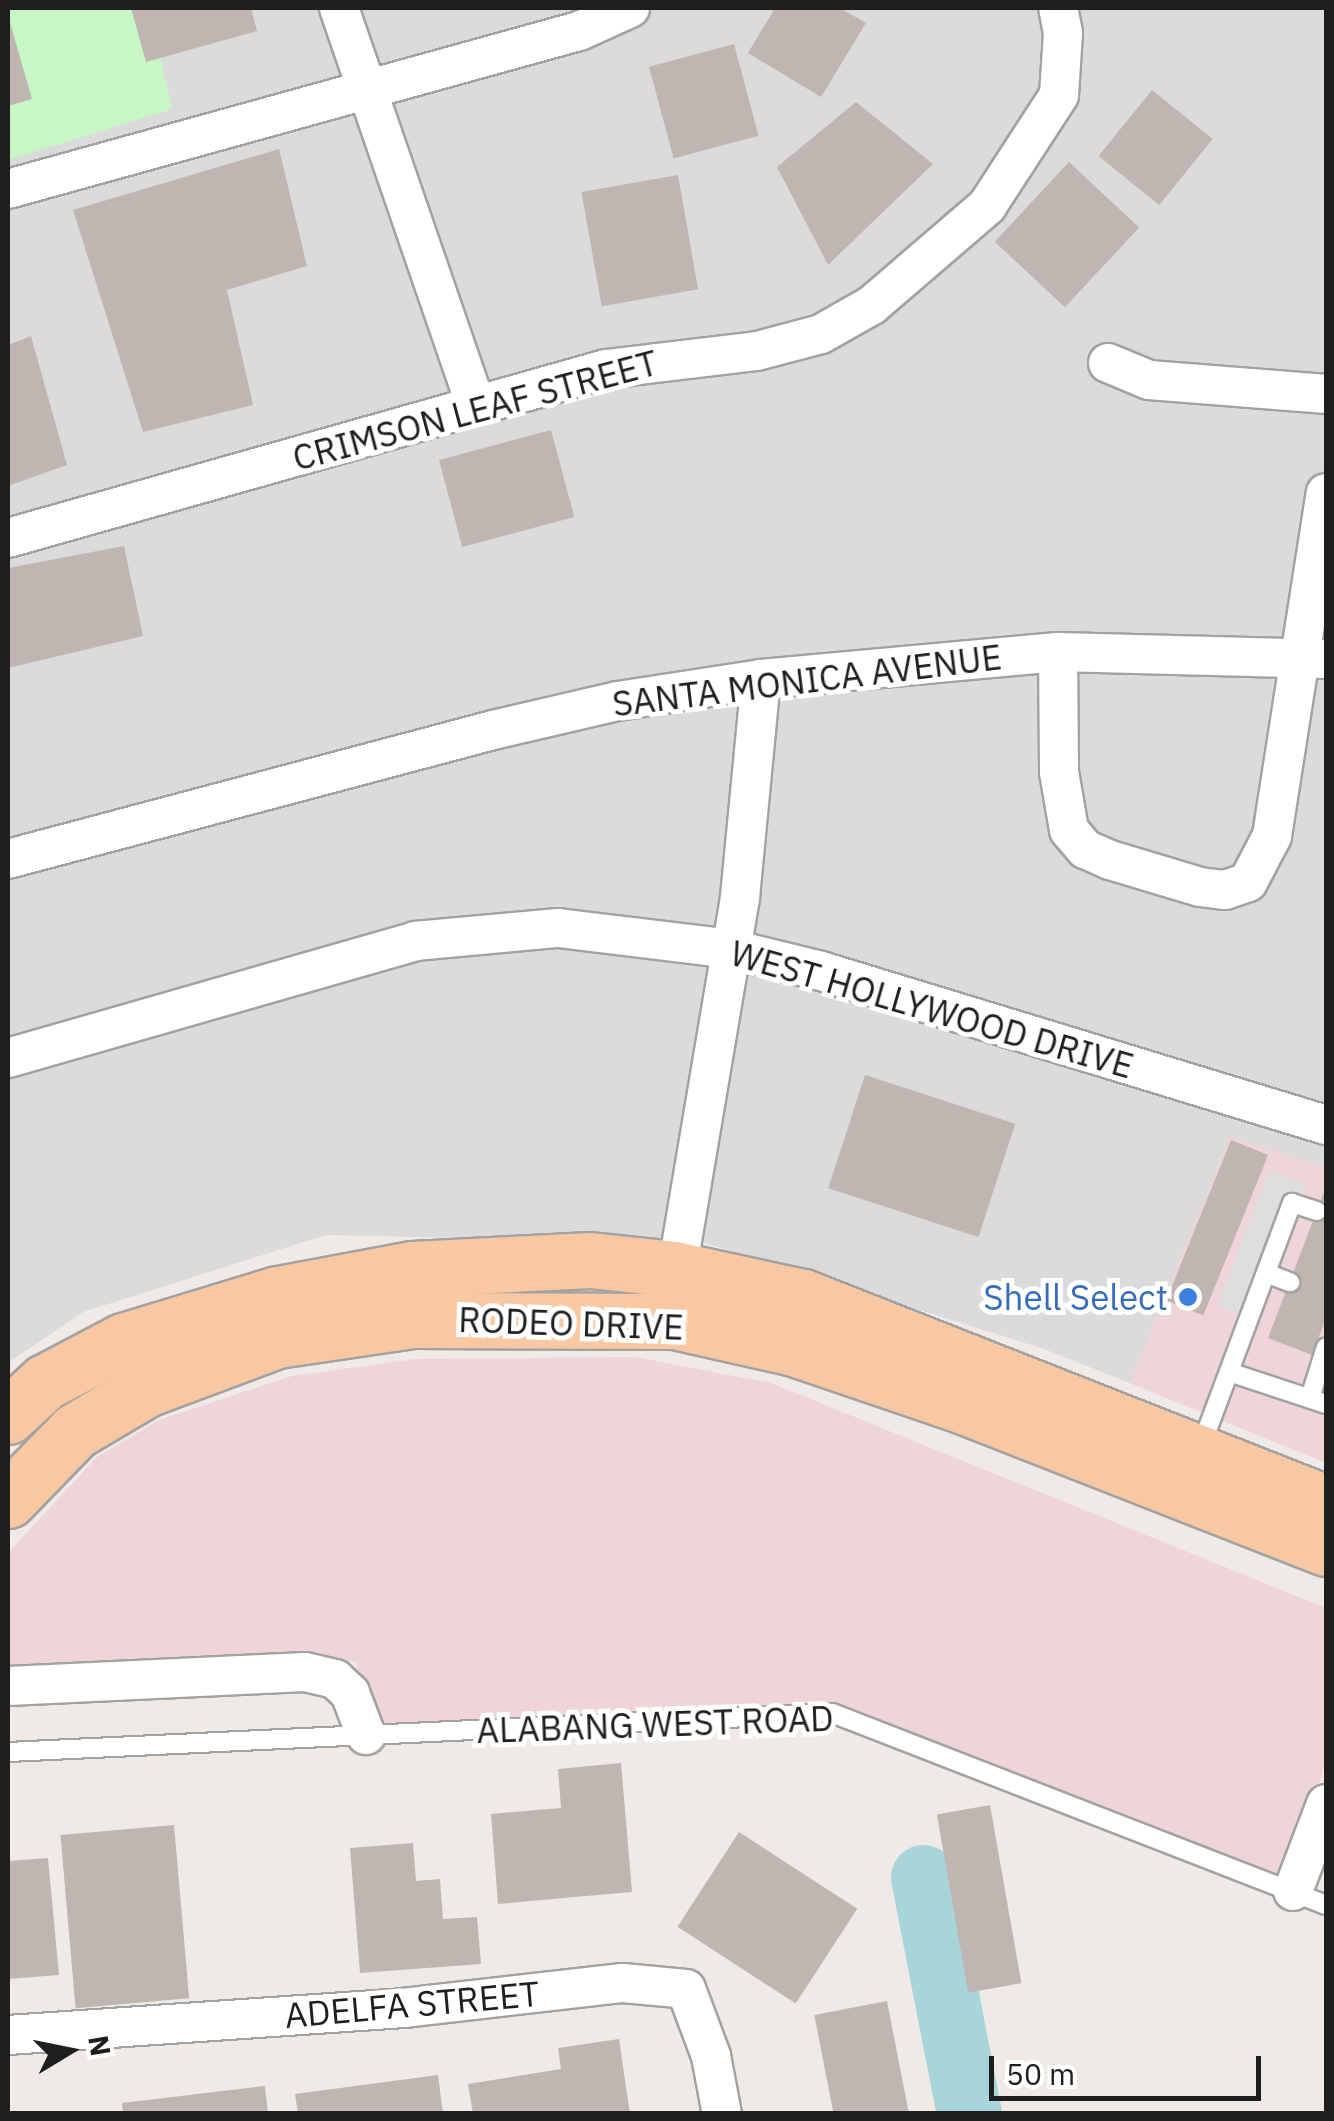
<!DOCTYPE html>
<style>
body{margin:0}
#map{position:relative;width:1334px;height:2121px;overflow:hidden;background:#efeae5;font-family:"IBM Plex Sans",sans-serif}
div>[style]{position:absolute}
.residential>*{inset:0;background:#dcdbdc}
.commercial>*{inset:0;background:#efd5d7}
.park>*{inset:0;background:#c7f7c4}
.parking>*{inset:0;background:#dedede;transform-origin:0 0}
.river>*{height:65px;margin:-32.5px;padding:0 32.5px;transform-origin:32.5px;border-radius:32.5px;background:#a8d5da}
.building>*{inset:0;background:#bfb6b2;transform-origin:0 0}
.roads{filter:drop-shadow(2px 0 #a2a2a2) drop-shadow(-2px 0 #a2a2a2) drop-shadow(0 2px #a2a2a2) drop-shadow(0 -2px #a2a2a2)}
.lane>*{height:18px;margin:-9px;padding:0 9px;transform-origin:9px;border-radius:9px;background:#fff}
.street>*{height:38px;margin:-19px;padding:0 19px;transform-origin:19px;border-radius:19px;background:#fff}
.primary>*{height:55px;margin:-27.5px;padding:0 27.5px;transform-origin:27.5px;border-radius:27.5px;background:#f7c8a2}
.dots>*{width:28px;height:28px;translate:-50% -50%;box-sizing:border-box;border:5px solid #fff;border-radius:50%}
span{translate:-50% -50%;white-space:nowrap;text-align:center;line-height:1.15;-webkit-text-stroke:10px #fff;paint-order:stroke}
.street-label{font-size:35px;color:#1e1e1e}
.shop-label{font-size:35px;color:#366cbe}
.right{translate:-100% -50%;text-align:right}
.frame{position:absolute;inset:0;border:10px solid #1e1e1e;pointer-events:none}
.north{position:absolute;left:20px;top:2001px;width:100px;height:100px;-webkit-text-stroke:8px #fff;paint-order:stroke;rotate:80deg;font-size:28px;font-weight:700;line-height:40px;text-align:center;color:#1e1e1e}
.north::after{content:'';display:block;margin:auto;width:35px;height:45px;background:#1e1e1e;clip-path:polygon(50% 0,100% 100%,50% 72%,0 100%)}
.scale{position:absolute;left:989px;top:2056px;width:272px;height:45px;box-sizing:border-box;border:5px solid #1e1e1e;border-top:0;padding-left:12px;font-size:30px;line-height:35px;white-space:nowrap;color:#1e1e1e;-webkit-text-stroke:8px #fff;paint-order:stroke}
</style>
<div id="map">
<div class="residential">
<i style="clip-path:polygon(8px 8px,1326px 8px,1326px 1461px,1044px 1349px,705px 1243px,326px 1235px,83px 1312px,8px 1363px)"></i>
</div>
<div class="commercial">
<i style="clip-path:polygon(1230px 1136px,1326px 1168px,1326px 1463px,1130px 1383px)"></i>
<i style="clip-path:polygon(635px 1357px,771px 1383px,1326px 1608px,1326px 1757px,1293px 1891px,832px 1713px,366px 1735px,356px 1661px,8px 1671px,8px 1553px,97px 1457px,159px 1420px,292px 1376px,415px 1359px)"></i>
</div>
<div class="park">
<i style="clip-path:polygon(8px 8px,149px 8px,172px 109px,8px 160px)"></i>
</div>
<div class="parking">
<i style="left:1269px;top:1170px;width:40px;height:145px;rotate:21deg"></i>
</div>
<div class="river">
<i style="left:923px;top:1877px;width:241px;rotate:79deg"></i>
</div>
<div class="building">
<i style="clip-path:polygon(131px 8px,251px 8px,257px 31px,146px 62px)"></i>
<i style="clip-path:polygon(775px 8px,840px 8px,866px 23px,821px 97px,748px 53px)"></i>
<i style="clip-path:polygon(9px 19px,32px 99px,8px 106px,8px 20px)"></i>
<i style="left:734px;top:44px;width:95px;height:88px;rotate:75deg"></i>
<i style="left:1152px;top:90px;width:78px;height:85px;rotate:39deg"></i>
<i style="clip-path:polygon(856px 102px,933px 164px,828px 265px,777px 167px)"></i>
<i style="clip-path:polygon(279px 149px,307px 266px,227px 290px,253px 405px,143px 432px,73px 210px)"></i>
<i style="left:1069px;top:162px;width:96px;height:109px;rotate:43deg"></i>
<i style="left:678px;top:175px;width:116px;height:98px;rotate:80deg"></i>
<i style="clip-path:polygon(31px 336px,67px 465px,8px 486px,8px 345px)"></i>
<i style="left:551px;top:430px;width:90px;height:116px;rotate:75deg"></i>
<i style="clip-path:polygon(124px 546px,143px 636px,8px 668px,8px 568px)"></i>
<i style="left:865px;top:1075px;width:158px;height:119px;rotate:18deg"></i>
<i style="left:1231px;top:1140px;width:40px;height:173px;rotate:22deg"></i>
<i style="clip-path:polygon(1326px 1187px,1326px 1318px,1312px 1355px,1268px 1338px)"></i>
<i style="clip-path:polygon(621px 1763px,632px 1892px,498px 1904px,491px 1814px,561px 1808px,558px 1769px)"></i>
<i style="left:990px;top:1805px;width:181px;height:54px;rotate:80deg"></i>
<i style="left:174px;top:1825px;width:174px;height:114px;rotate:85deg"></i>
<i style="left:739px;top:1832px;width:141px;height:113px;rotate:33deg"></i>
<i style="clip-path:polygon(413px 1843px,416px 1881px,440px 1879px,443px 1919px,477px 1917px,481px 1964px,360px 1973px,350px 1848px)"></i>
<i style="clip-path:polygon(48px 1858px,59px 1975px,8px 1979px,8px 1861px)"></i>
<i style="left:887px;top:2001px;width:112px;height:74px;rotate:79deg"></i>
<i style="clip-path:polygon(619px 2039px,630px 2114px,473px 2114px,468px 2084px,561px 2069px,558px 2048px)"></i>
<i style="clip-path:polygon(438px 2075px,443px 2114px,298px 2114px,295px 2094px)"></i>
<i style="clip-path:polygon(265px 2086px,268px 2114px,123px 2114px,122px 2103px)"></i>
</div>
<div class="roads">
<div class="lane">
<i style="left:1266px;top:1273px;width:26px;rotate:21deg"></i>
<i style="left:1229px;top:1372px;width:102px;rotate:18.3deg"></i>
<i style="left:1310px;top:1398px;width:53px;rotate:-72.6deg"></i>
<i style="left:1200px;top:1449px;width:263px;rotate:-69.5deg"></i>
<i style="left:1292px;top:1203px;width:26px;rotate:18deg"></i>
<i style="left:8px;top:1752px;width:825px;rotate:-2.71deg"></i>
<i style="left:832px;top:1713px;width:530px;rotate:21.24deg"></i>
</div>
<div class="street">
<i style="left:339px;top:8px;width:421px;rotate:71deg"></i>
<i style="left:8px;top:189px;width:592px;rotate:-15.47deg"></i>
<i style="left:579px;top:31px;width:56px;rotate:-24.3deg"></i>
<i style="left:1108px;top:363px;width:44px;rotate:22.5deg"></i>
<i style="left:1149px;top:380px;width:178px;rotate:4.5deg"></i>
<i style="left:8px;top:538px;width:621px;rotate:-15.78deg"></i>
<i style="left:606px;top:369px;width:152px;rotate:-6.8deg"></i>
<i style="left:757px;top:351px;width:66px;rotate:-14.9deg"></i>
<i style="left:821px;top:334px;width:59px;rotate:-29.6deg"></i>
<i style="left:872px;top:305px;width:152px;rotate:-40.7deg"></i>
<i style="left:987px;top:206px;width:132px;rotate:-57deg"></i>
<i style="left:1059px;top:95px;width:62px;rotate:-86.3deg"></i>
<i style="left:1063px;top:33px;width:25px;rotate:-101deg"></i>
<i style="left:1058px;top:652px;width:120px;rotate:89.5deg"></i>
<i style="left:1059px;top:772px;width:59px;rotate:80.2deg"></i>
<i style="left:1069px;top:830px;width:25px;rotate:50deg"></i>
<i style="left:1085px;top:849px;width:27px;rotate:24deg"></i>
<i style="left:1110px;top:860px;width:94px;rotate:16.7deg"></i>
<i style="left:1200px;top:887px;width:25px;rotate:7deg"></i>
<i style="left:1225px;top:890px;width:24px;rotate:-19deg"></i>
<i style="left:1248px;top:882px;width:52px;rotate:-62.4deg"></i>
<i style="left:1272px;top:836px;width:347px;rotate:-81.1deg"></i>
<i style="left:8px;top:859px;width:502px;rotate:-14.89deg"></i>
<i style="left:493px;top:730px;width:128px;rotate:-13.1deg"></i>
<i style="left:618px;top:701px;width:145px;rotate:-8.7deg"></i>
<i style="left:761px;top:679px;width:298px;rotate:-5.2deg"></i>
<i style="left:1058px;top:652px;width:268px;rotate:1.5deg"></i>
<i style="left:8px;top:1058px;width:423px;rotate:-16deg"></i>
<i style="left:415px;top:941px;width:144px;rotate:-5.2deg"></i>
<i style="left:558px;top:928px;width:174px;rotate:6.9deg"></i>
<i style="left:731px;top:949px;width:93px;rotate:13.7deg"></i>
<i style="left:821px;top:971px;width:528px;rotate:16.96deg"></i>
<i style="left:673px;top:1294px;width:403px;rotate:-80.4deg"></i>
<i style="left:740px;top:897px;width:219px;rotate:-84.5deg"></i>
<i style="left:8px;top:1686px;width:297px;rotate:-2.7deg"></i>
<i style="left:305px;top:1672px;width:31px;rotate:13deg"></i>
<i style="left:335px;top:1679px;width:21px;rotate:43deg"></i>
<i style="left:350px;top:1693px;width:45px;rotate:69.1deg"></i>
<i style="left:1293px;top:1891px;width:93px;rotate:-69.2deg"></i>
<i style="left:8px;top:2035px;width:396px;rotate:-3.9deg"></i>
<i style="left:403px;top:2008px;width:221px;rotate:-6.5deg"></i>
<i style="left:623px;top:1983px;width:63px;rotate:5.4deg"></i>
<i style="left:686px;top:1989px;width:72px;rotate:69.5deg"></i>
<i style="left:711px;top:2056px;width:59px;rotate:79.3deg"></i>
</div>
<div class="primary">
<i style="left:8px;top:1416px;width:50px;rotate:-42.6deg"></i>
<i style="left:45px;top:1382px;width:88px;rotate:-27.7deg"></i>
<i style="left:123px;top:1341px;width:162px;rotate:-16.9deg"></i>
<i style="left:278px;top:1294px;width:136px;rotate:-10.6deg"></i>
<i style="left:412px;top:1269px;width:178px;rotate:-2.9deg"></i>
<i style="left:590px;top:1260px;width:83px;rotate:6.2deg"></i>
<i style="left:673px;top:1269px;width:133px;rotate:12.2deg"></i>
<i style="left:803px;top:1297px;width:562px;rotate:21.5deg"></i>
<i style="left:8px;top:1500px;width:96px;rotate:-45.8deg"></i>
<i style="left:75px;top:1431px;width:82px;rotate:-30.6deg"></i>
<i style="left:146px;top:1389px;width:140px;rotate:-20.5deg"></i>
<i style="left:277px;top:1340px;width:137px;rotate:-8.4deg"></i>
<i style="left:413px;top:1320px;width:261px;rotate:0.2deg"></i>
<i style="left:674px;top:1321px;width:123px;rotate:12.7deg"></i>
<i style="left:794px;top:1348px;width:171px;rotate:18.8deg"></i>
<i style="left:956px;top:1403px;width:397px;rotate:21.4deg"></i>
</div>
</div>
<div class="dots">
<i style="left:1188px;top:1297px;background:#3f7fe0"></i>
</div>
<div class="street-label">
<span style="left:475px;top:410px;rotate:-15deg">CRIMSON LEAF STREET</span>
<span style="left:807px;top:680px;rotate:-7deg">SANTA MONICA AVENUE</span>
<span style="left:932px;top:1009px;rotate:16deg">WEST HOLLYWOOD DRIVE</span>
<span style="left:571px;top:1323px;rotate:2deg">RODEO DRIVE</span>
<span style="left:655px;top:1724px;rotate:-2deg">ALABANG WEST ROAD</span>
<span style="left:412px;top:2004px;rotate:-5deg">ADELFA STREET</span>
</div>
<div class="shop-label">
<span class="right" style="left:1168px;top:1297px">Shell Select</span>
</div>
<div class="frame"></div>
<div class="north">N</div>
<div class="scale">50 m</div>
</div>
